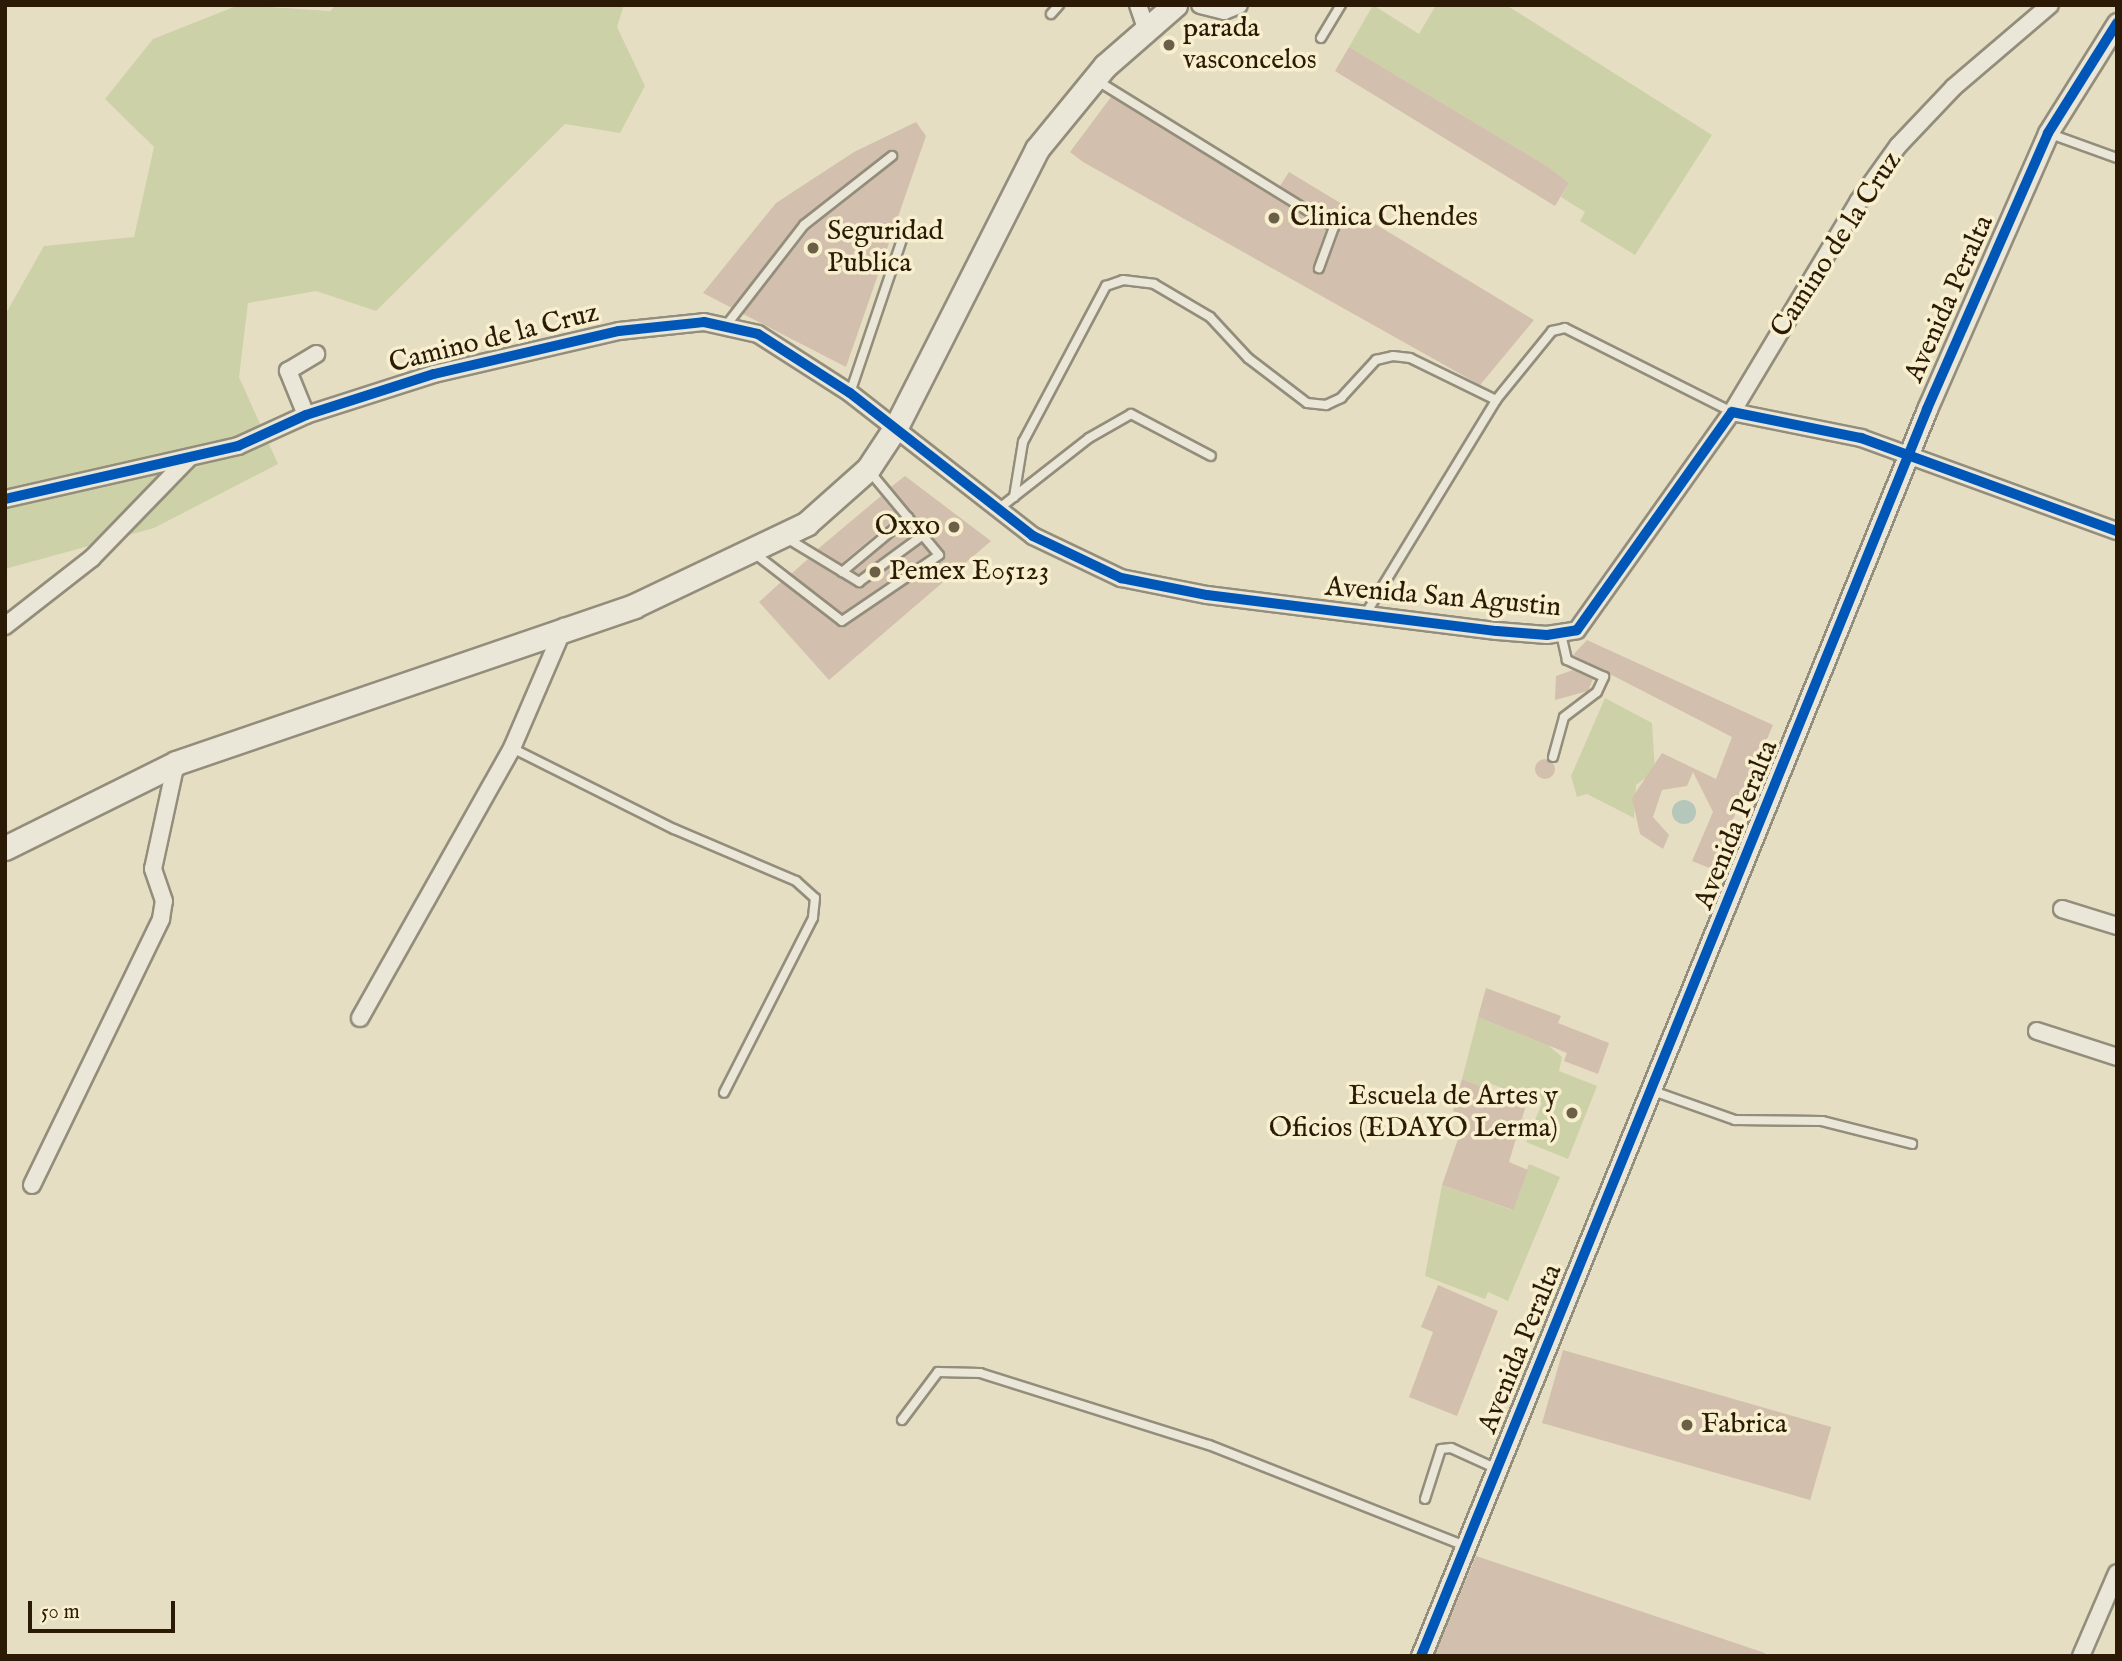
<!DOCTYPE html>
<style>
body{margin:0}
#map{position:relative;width:2122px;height:1661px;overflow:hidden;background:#e6dec3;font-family:"IM FELL English",serif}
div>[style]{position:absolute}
.green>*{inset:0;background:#cdd1a7}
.water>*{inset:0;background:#b5c7bb}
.round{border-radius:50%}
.building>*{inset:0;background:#d2bfae;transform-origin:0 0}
.roads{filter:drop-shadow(2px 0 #938d7b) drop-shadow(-2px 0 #938d7b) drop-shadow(0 2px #938d7b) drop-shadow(0 -2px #938d7b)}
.service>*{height:8px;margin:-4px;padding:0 4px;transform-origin:4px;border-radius:4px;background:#eae6d8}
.minor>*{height:16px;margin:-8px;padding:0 8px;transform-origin:8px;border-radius:8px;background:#eae6d8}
.tertiary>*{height:19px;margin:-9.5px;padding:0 9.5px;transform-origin:9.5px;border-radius:9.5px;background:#eae6d8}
.secondary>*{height:23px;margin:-11.5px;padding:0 11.5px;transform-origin:11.5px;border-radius:11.5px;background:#eae6d8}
.cycleway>*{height:10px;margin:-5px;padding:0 5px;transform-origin:5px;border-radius:5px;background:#0057b8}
.dots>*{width:19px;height:19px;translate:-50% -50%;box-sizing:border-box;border:4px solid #f8efcf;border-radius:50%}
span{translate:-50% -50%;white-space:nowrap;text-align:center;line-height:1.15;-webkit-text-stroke:7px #f8efcf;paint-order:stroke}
.poi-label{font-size:28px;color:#2b1b06}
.left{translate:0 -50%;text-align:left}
.right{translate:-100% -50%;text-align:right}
.street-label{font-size:28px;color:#2b1b06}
.frame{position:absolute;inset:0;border:7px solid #2b1b06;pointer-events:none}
.scale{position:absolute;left:28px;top:1601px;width:147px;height:32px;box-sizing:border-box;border:4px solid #2b1b06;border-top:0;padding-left:9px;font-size:21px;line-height:24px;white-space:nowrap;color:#2b1b06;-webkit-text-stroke:5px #f8efcf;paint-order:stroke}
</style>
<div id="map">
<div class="green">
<i style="clip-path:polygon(239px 5px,330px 11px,336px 5px,624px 5px,617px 27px,645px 86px,620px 133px,565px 124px,376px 311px,316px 291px,248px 303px,239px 377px,278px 464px,154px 528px,5px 569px,5px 315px,44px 246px,134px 237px,154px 147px,105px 99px,153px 39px)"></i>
<i style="clip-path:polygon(1373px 5px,1419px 34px,1436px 5px,1506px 5px,1712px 135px,1635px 255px,1580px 221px,1585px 212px,1561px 197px,1569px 183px,1550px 168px,1349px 47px)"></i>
<i style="clip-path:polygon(1605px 698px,1652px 723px,1655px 771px,1636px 785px,1634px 818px,1587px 794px,1577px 797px,1571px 776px)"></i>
<i style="clip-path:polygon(1478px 1017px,1548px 1045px,1562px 1057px,1559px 1071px,1597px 1086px,1568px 1159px,1526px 1142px,1542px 1103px,1489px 1083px,1486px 1089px,1462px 1079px)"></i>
<i style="clip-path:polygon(1529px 1164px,1560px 1177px,1508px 1301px,1488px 1292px,1485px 1299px,1425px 1276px,1442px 1185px,1512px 1210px)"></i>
</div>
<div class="water">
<i class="round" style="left:1672px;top:800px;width:24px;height:24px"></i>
</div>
<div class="building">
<i style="clip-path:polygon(1349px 47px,1550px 168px,1569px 183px,1555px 206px,1335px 71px)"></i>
<i style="clip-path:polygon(1111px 97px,1326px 230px,1313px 266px,1316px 274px,1325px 270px,1340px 226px,1280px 186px,1289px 172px,1534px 320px,1480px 385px,1083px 162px,1070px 152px)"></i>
<i style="clip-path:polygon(916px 122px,926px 136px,846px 367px,743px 314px,809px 230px,896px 161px,895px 150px,800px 220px,732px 308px,703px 293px,776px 203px,854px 152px)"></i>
<i style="clip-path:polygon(905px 476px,991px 541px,829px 680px,759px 602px,781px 582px,843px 627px,943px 560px,944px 551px,891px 487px)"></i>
<i style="left:881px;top:496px;width:26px;height:82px;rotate:50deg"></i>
<i style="clip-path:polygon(907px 527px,913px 534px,859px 574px,853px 571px)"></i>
<i style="clip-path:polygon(922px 544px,929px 554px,842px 613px,791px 574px,808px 559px,860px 588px)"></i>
<i style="clip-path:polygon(1587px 640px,1773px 725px,1712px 869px,1692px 861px,1713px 812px,1693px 772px,1687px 786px,1662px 790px,1653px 817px,1669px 835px,1663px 849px,1640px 834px,1632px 798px,1662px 753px,1716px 779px,1732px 737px,1573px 655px)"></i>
<i style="clip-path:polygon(1573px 670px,1593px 679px,1588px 691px,1555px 700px,1556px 676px)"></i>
<i class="round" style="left:1535px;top:759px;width:20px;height:20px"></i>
<i style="clip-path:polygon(1486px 988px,1561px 1016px,1558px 1023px,1609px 1043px,1598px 1074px,1564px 1061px,1567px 1053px,1478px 1017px)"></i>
<i style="clip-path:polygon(1462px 1079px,1526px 1105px,1509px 1162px,1528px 1170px,1513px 1210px,1442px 1185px,1466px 1116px,1453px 1111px)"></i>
<i style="clip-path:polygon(1438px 1285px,1498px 1311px,1457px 1416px,1409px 1397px,1433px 1332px,1421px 1327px)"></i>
<i style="left:1563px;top:1350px;width:279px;height:76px;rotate:16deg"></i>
<i style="clip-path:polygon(1476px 1556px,1765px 1653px,1764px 1656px,1434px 1656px)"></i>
</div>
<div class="roads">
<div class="service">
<i style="left:1051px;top:14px;width:12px;rotate:-48deg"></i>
<i style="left:1321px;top:38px;width:39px;rotate:-59deg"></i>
<i style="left:1096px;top:80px;width:280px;rotate:31.7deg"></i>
<i style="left:1334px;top:227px;width:44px;rotate:110.1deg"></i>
<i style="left:2048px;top:133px;width:73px;rotate:19.9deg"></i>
<i style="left:728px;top:323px;width:124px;rotate:-52.2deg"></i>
<i style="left:804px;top:225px;width:112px;rotate:-38.1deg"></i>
<i style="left:850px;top:393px;width:166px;rotate:-71.3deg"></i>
<i style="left:1014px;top:497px;width:56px;rotate:-80.7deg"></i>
<i style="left:1023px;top:442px;width:177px;rotate:-62deg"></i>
<i style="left:1106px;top:286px;width:18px;rotate:-19deg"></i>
<i style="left:1123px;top:280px;width:31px;rotate:7deg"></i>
<i style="left:1154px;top:284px;width:65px;rotate:30.5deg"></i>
<i style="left:1210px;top:317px;width:56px;rotate:47.2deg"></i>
<i style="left:1248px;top:358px;width:74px;rotate:37.3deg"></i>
<i style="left:1307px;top:403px;width:19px;rotate:6deg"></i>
<i style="left:1326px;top:405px;width:17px;rotate:-25deg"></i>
<i style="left:1341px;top:398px;width:52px;rotate:-47.4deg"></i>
<i style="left:1376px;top:360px;width:17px;rotate:-13deg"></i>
<i style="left:1393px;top:356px;width:17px;rotate:7deg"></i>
<i style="left:1410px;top:358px;width:96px;rotate:26deg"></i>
<i style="left:997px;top:510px;width:117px;rotate:-38deg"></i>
<i style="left:1089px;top:438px;width:48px;rotate:-29.7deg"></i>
<i style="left:1131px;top:414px;width:90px;rotate:27.7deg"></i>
<i style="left:785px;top:537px;width:87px;rotate:31.3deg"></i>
<i style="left:859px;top:582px;width:79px;rotate:-36.3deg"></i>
<i style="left:754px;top:553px;width:111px;rotate:37.7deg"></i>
<i style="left:842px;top:621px;width:117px;rotate:-34.2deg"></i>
<i style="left:939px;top:555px;width:108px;rotate:-129.7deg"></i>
<i style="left:842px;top:572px;width:86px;rotate:-39.8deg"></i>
<i style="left:1365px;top:615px;width:252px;rotate:-58.6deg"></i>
<i style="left:1496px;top:400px;width:89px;rotate:-50.9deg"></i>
<i style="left:1552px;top:331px;width:13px;rotate:-13deg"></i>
<i style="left:1565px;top:328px;width:187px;rotate:26.7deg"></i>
<i style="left:512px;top:748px;width:181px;rotate:26.6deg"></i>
<i style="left:674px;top:829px;width:133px;rotate:23.1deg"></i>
<i style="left:796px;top:881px;width:25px;rotate:42deg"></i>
<i style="left:815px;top:898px;width:20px;rotate:96deg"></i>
<i style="left:813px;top:918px;width:196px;rotate:117deg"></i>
<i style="left:1553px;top:757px;width:41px;rotate:-74.6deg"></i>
<i style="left:1564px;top:717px;width:41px;rotate:-37.1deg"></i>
<i style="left:1597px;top:692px;width:17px;rotate:-65deg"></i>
<i style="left:1604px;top:677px;width:41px;rotate:-155.3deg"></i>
<i style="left:1567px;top:660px;width:28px;rotate:-103deg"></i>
<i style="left:1653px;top:1091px;width:87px;rotate:19.5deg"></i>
<i style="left:1735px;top:1120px;width:87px;rotate:0.7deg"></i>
<i style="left:1822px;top:1121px;width:93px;rotate:14.3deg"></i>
<i style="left:902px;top:1420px;width:60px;rotate:-53.1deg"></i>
<i style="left:938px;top:1372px;width:42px;rotate:1.4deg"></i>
<i style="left:980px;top:1373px;width:240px;rotate:17.5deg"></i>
<i style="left:1209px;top:1445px;width:276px;rotate:21.5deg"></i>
<i style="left:1425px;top:1499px;width:52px;rotate:-72.3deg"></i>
<i style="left:1441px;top:1449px;width:10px;rotate:-6deg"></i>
<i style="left:1451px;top:1448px;width:51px;rotate:24.5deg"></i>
</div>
<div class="minor">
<i style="left:1138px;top:5px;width:28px;rotate:71deg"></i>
<i style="left:1200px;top:5px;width:25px;rotate:14deg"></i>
<i style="left:1224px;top:11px;width:16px;rotate:-22deg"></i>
<i style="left:1732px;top:412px;width:245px;rotate:-59deg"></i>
<i style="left:1858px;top:202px;width:69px;rotate:-54.5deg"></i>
<i style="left:1898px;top:146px;width:81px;rotate:-46.5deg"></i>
<i style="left:1954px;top:87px;width:126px;rotate:-40.5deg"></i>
<i style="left:306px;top:415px;width:48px;rotate:-112.2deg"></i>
<i style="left:288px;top:371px;width:33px;rotate:-31deg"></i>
<i style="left:5px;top:499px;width:239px;rotate:-12.8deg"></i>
<i style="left:238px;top:446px;width:75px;rotate:-24.5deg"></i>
<i style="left:306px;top:415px;width:134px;rotate:-17.8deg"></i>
<i style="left:434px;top:374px;width:190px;rotate:-13.1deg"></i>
<i style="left:619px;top:331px;width:85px;rotate:-6deg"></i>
<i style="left:704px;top:322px;width:55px;rotate:12.5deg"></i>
<i style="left:758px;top:334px;width:109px;rotate:32.7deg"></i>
<i style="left:850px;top:393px;width:232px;rotate:38deg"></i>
<i style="left:1033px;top:536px;width:98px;rotate:25.5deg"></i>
<i style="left:1121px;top:578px;width:88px;rotate:11.2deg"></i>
<i style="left:1207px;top:595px;width:292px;rotate:7.1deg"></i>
<i style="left:1497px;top:631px;width:50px;rotate:4.6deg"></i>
<i style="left:1547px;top:635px;width:30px;rotate:-9deg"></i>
<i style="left:1577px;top:630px;width:267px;rotate:-54.6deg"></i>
<i style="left:1732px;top:412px;width:132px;rotate:11.4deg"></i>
<i style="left:1861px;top:438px;width:272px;rotate:20deg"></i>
<i style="left:5px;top:626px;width:110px;rotate:-38deg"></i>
<i style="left:92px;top:558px;width:138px;rotate:-45.9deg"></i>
<i style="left:2062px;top:909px;width:58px;rotate:17.2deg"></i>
<i style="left:360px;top:1018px;width:310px;rotate:-60.6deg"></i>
<i style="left:512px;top:748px;width:132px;rotate:-66.7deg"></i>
<i style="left:2037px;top:1031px;width:84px;rotate:18deg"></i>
<i style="left:32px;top:1185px;width:296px;rotate:-64.1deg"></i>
<i style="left:161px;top:919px;width:18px;rotate:-81deg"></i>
<i style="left:164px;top:901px;width:34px;rotate:-109deg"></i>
<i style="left:153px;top:869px;width:108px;rotate:-77.8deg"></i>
<i style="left:2081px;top:1656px;width:90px;rotate:-66.6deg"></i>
</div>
<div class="tertiary">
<i style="left:1421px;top:1656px;width:1346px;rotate:-67.91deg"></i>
<i style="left:1927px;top:409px;width:301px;rotate:-66.3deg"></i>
<i style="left:2048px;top:133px;width:130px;rotate:-57.9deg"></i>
</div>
<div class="secondary">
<i style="left:5px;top:848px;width:191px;rotate:-26.4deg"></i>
<i style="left:176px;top:763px;width:484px;rotate:-18.9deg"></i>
<i style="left:634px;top:606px;width:191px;rotate:-25.5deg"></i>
<i style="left:806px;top:524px;width:83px;rotate:-41.6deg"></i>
<i style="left:868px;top:469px;width:53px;rotate:-56.6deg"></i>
<i style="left:897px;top:425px;width:309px;rotate:-63.1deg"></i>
<i style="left:1037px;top:149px;width:107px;rotate:-50.7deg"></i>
<i style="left:1105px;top:66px;width:93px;rotate:-41.1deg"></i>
</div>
</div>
<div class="cycleway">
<i style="left:5px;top:499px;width:239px;rotate:-12.8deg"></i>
<i style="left:238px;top:446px;width:75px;rotate:-24.5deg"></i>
<i style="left:306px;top:415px;width:134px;rotate:-17.8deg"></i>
<i style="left:434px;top:374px;width:190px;rotate:-13.1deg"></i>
<i style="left:619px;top:331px;width:85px;rotate:-6deg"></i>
<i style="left:704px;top:322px;width:55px;rotate:12.5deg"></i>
<i style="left:758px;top:334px;width:109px;rotate:32.7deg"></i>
<i style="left:850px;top:393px;width:232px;rotate:38deg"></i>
<i style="left:1033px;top:536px;width:98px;rotate:25.5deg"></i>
<i style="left:1121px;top:578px;width:88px;rotate:11.2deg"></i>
<i style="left:1207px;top:595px;width:292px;rotate:7.1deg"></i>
<i style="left:1497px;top:631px;width:50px;rotate:4.6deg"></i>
<i style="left:1547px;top:635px;width:30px;rotate:-9deg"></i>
<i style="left:1577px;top:630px;width:267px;rotate:-54.6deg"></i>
<i style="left:1732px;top:412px;width:132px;rotate:11.4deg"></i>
<i style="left:1861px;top:438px;width:272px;rotate:20deg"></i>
<i style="left:1421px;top:1656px;width:1346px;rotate:-67.91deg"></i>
<i style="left:1927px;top:409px;width:301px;rotate:-66.3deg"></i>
<i style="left:2048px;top:133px;width:130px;rotate:-57.9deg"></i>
</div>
<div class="dots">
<i style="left:1169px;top:45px;background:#6c5f48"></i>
<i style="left:1274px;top:218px;background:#6c5f48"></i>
<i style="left:813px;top:248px;background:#6c5f48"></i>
<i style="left:954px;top:527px;background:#6c5f48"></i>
<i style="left:875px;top:572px;background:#6c5f48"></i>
<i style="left:1572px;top:1113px;background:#6c5f48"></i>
<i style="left:1687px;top:1425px;background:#6c5f48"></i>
</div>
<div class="poi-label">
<span class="left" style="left:1183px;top:45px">parada<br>vasconcelos</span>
<span class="left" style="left:1290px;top:218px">Clinica Chendes</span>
<span class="left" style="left:827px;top:248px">Seguridad<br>Publica</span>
<span class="right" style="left:940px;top:527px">Oxxo</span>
<span class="left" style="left:889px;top:572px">Pemex E05123</span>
<span class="right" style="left:1558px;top:1113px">Escuela de Artes y<br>Oficios (EDAYO Lerma)</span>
<span class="left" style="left:1701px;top:1425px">Fabrica</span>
</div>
<div class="street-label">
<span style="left:1837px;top:245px;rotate:-57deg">Camino de la Cruz</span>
<span style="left:1950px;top:299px;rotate:-66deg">Avenida Peralta</span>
<span style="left:494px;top:339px;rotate:-14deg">Camino de la Cruz</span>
<span style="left:1443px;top:598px;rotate:5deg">Avenida San Agustin</span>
<span style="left:1737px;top:825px;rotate:-68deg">Avenida Peralta</span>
<span style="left:1521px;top:1349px;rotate:-68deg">Avenida Peralta</span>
</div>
<div class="frame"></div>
<div class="scale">50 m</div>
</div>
